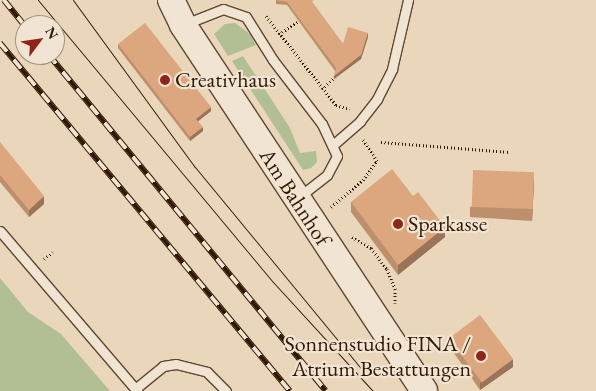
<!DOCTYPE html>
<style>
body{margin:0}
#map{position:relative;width:596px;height:391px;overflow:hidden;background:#ead6ba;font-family:"EB Garamond",serif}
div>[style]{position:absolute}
.green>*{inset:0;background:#b2be93}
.path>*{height:3px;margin-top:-1.5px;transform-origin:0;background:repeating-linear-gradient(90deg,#311803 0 1px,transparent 0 3.5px)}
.roads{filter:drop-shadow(1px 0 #5f4831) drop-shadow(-1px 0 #5f4831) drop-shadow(0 1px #5f4831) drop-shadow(0 -1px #5f4831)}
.lane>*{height:9px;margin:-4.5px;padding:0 4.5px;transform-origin:4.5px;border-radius:4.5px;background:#f1e4d2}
.secondary>*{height:26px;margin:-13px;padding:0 13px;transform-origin:13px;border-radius:13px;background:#f1e4d2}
.tram>*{height:1px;margin:-0.5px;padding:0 0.5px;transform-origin:0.5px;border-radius:0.5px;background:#311803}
.rail>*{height:5.5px;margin-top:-2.75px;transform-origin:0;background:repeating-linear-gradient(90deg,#f1e4d2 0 11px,#311803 0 22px);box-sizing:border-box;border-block:1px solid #311803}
.wall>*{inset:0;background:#bd8f6d}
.shaded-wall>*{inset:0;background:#9a7459}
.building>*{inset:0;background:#dca67f;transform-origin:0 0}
.dots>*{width:14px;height:14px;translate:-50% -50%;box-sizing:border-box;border:2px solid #f1e4d2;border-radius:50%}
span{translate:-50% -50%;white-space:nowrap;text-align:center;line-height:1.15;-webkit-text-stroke:4.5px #f1e4d2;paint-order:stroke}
.poi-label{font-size:22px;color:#311803}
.left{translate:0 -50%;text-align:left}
.right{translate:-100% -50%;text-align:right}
.street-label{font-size:22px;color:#311803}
.north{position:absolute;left:15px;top:15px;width:50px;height:50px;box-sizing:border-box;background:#f1e4d2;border:1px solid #a4927f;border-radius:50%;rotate:59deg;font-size:14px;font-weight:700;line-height:20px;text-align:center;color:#311803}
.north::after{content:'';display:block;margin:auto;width:18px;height:22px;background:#8f2418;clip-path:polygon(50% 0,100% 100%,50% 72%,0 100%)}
</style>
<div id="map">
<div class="green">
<i style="clip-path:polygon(235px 23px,250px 34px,256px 45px,228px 56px,214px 34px,225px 24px)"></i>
<i style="clip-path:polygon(243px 56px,290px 128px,300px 153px,316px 151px,317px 162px,311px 168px,303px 170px,232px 61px)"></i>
<i style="clip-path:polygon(0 278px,28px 312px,61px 334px,110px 391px,0 391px)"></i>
</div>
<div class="path">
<i style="left:266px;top:16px;width:113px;rotate:51.8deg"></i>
<i style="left:336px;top:105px;width:14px;rotate:17deg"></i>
<i style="left:279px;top:34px;width:24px;rotate:-33deg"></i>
<i style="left:322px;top:89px;width:23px;rotate:-43deg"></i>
<i style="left:381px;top:142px;width:129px;rotate:4.4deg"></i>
<i style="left:331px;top:207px;width:42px;rotate:-40.2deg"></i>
<i style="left:363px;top:180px;width:24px;rotate:-54deg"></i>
<i style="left:377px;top:161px;width:27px;rotate:-123deg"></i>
<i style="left:352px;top:237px;width:22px;rotate:30deg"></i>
<i style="left:371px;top:248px;width:26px;rotate:53deg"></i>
<i style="left:387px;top:269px;width:22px;rotate:68deg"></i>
<i style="left:395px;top:289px;width:14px;rotate:90deg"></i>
<i style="left:44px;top:259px;width:11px;rotate:-38deg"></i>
</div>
<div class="roads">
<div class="lane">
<i style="left:185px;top:24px;width:41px;rotate:-21.5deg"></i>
<i style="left:223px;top:9px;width:24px;rotate:19deg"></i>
<i style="left:246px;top:17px;width:51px;rotate:57.9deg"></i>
<i style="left:273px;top:60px;width:81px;rotate:52.6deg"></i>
<i style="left:322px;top:124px;width:35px;rotate:65deg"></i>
<i style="left:337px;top:156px;width:21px;rotate:118deg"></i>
<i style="left:327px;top:175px;width:37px;rotate:142deg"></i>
<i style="left:334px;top:144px;width:35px;rotate:-41deg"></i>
<i style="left:360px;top:121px;width:28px;rotate:-52deg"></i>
<i style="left:377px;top:99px;width:34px;rotate:-63deg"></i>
<i style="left:392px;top:69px;width:71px;rotate:-76.9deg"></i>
<i style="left:0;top:231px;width:211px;rotate:49.4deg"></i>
<i style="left:135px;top:389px;width:36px;rotate:-39deg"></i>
<i style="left:163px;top:366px;width:13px;rotate:-9deg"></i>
<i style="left:176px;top:364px;width:32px;rotate:14deg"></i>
<i style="left:207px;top:372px;width:27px;rotate:45deg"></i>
</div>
<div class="secondary">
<i style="left:171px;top:0;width:28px;rotate:64deg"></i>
<i style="left:183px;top:25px;width:438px;rotate:56.6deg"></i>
</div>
</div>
<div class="tram">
<i style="left:38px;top:0;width:367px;rotate:50.2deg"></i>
<i style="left:273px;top:282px;width:148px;rotate:47.5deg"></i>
<i style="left:73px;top:0;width:207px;rotate:53.9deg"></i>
<i style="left:195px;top:167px;width:266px;rotate:50.5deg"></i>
</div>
<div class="rail">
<i style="left:4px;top:0;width:33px;rotate:51deg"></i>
<i style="left:0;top:43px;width:453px;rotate:50.2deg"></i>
<i style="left:49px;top:55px;width:435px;rotate:50.5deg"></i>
</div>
<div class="wall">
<i style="clip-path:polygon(276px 0,314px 0,311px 1px,343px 44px,368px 37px,361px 59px,334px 79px,335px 71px,287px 5px,276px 4px)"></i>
<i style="clip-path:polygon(118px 44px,211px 111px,198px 121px,203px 131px,190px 141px,118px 48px)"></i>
<i style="clip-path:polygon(0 142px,44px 204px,29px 217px,0 182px)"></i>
<i style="clip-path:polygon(534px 182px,532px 221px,470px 217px,470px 207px)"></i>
<i style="clip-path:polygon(351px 202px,445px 237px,398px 275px,351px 212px)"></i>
<i style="clip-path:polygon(449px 339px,513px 367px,480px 390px,449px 346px)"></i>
</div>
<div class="shaded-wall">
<i style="clip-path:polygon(368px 33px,368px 37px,361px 59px,334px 79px,334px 76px)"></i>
<i style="clip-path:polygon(211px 107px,211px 111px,196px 123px,196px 119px)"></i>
<i style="clip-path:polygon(203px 127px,203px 131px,190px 141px,190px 137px)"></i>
<i style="clip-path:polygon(534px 172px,534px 182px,532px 221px,532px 211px)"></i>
<i style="clip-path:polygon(44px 196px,44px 204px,29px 217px,29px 210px)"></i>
<i style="clip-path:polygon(445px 227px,445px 237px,398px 275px,398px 265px)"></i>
<i style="clip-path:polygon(513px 359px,513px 367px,480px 390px,480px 383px)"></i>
</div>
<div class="building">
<i style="clip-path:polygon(276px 0,311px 0,343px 44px,348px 27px,368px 33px,361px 55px,334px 76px,336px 68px,287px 2px)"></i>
<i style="clip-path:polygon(145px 23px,211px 107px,196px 119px,203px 127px,190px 137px,118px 44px)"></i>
<i style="clip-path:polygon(0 142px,44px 196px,29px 210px,0 175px)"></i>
<i style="clip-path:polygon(392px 169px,413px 196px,418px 192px,445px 227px,398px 265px,351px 202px)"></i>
<i style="left:473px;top:170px;width:61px;height:37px;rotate:2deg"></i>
<i style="left:480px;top:315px;width:55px;height:39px;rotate:53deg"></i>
</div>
<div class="dots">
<i style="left:165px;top:80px;background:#8f2418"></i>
<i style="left:398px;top:224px;background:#8f2418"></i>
<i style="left:481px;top:356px;background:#8f2418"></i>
</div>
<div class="poi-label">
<span class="left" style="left:175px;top:80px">Creativhaus</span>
<span class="left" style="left:408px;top:224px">Sparkasse</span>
<span class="right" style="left:471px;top:356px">Sonnenstudio FINA /<br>Atrium Bestattungen</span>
</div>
<div class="street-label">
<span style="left:295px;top:197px;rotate:57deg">Am Bahnhof</span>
</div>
<div class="north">N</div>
</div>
